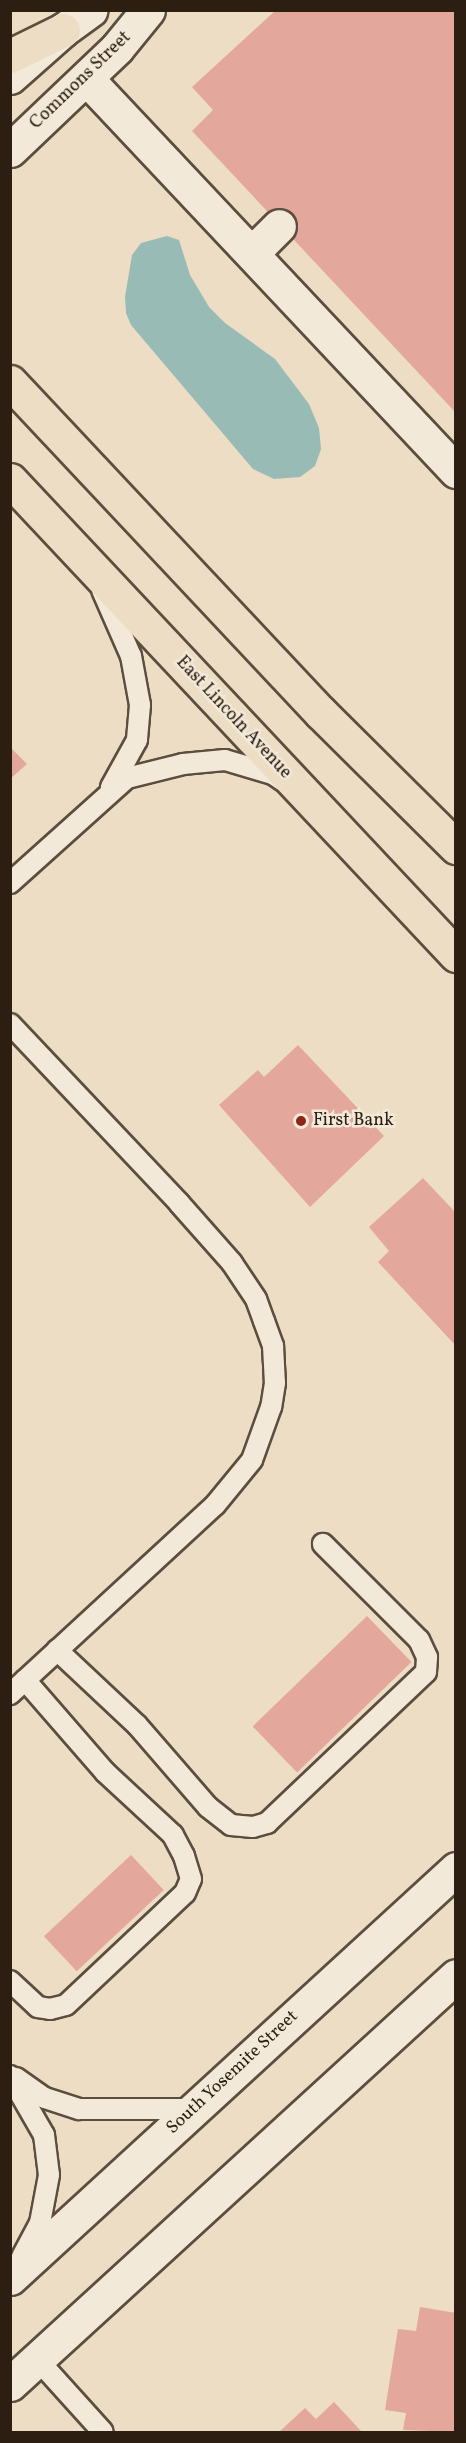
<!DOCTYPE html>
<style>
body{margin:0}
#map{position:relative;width:466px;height:2443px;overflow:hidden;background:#ecddc4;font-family:Vollkorn,serif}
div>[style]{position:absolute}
.water>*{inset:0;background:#99bbb5}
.building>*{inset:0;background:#e4a79c;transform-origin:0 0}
.roads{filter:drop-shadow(2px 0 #5c4e3e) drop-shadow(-2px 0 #5c4e3e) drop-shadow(0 2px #5c4e3e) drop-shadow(0 -2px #5c4e3e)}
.lane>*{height:20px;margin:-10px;padding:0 10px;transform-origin:10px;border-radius:10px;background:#f3e9d9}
.street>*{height:33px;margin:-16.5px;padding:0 16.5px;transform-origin:16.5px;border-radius:16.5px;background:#f3e9d9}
.secondary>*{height:33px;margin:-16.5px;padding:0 16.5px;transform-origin:16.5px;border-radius:16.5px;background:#f3e9d9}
.primary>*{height:33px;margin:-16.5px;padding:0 16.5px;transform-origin:16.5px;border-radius:16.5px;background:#ecddc4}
.dots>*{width:16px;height:16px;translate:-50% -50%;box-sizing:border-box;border:3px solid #f3e9d9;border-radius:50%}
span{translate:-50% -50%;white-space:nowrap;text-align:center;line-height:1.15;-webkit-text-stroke:5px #f3e9d9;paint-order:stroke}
.street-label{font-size:18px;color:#2c1f12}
.poi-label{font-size:18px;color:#2c1f12}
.left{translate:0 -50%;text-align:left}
.frame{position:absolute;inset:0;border:12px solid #2c1f12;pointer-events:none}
</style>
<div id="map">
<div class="water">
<i style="clip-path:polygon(167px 236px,179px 240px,190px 275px,209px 307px,225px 323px,275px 359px,309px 404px,319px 428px,321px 449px,315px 466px,300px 477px,274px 479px,253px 469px,131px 325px,126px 313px,125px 297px,132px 255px,141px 243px)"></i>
</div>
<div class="building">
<i style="clip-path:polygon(276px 10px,456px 10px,456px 413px,192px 131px,213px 110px,192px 87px)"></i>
<i style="clip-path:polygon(10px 747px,27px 764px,10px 779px)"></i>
<i style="clip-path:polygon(298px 1045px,384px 1136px,310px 1207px,219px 1105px,258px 1070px,264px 1077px)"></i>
<i style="clip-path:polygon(423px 1178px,456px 1213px,456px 1346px,378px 1262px,389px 1251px,369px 1227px)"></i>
<i style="left:367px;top:1616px;width:64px;height:159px;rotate:46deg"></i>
<i style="left:131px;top:1855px;width:48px;height:119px;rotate:47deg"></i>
<i style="clip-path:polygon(420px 2307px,456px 2313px,456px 2432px,403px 2430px,406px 2413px,385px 2410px,398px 2329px,416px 2331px)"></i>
<i style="clip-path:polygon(334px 2402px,362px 2432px,279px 2432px,305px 2408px,316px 2419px)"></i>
</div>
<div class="roads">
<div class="lane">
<i style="left:102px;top:590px;width:72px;rotate:66.3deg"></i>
<i style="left:131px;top:656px;width:50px;rotate:79.6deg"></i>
<i style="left:140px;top:705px;width:35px;rotate:95deg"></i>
<i style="left:137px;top:740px;width:54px;rotate:119deg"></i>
<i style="left:10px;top:883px;width:157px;rotate:-41.9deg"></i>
<i style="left:127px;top:778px;width:58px;rotate:-14deg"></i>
<i style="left:183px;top:764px;width:42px;rotate:-5.4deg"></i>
<i style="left:225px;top:760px;width:50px;rotate:16.3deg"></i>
<i style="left:273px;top:774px;width:12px;rotate:35deg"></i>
<i style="left:10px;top:1024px;width:246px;rotate:46.6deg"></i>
<i style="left:179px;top:1203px;width:80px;rotate:48.5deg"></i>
<i style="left:232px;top:1263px;width:43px;rotate:56.3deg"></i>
<i style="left:256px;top:1299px;width:23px;rotate:70deg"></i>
<i style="left:264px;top:1321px;width:27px;rotate:70deg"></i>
<i style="left:273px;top:1346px;width:37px;rotate:87deg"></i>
<i style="left:275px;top:1383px;width:24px;rotate:99deg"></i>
<i style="left:271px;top:1407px;width:56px;rotate:109.7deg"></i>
<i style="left:252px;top:1460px;width:58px;rotate:129.4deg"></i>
<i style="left:215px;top:1505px;width:279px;rotate:137.3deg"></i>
<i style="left:57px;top:1650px;width:110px;rotate:43.2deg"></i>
<i style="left:137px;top:1725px;width:108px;rotate:49.1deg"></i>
<i style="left:208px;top:1807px;width:29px;rotate:38deg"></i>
<i style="left:231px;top:1825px;width:22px;rotate:5deg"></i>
<i style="left:253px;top:1827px;width:15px;rotate:-16deg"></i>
<i style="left:267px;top:1823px;width:219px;rotate:-43.5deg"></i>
<i style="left:426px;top:1672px;width:15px;rotate:-86deg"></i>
<i style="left:427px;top:1657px;width:19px;rotate:-115deg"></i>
<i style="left:419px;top:1640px;width:136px;rotate:-135deg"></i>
<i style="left:10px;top:1981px;width:38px;rotate:43deg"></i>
<i style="left:38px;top:2007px;width:12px;rotate:9deg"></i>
<i style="left:50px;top:2009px;width:16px;rotate:-14deg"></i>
<i style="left:66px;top:2005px;width:163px;rotate:-43.3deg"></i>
<i style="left:185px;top:1893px;width:15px;rotate:-67deg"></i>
<i style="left:191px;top:1879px;width:24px;rotate:-107deg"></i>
<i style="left:184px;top:1856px;width:24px;rotate:-118deg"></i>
<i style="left:173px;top:1835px;width:93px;rotate:-137.2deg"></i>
<i style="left:105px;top:1772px;width:122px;rotate:-131deg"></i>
<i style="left:10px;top:2076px;width:68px;rotate:60deg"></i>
<i style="left:44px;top:2135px;width:40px;rotate:82.9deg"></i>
<i style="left:49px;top:2175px;width:49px;rotate:100.6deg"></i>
<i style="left:40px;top:2223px;width:38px;rotate:118deg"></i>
<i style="left:16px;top:2078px;width:35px;rotate:35deg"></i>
<i style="left:45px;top:2098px;width:36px;rotate:18deg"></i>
<i style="left:79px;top:2109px;width:106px"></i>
<i style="left:185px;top:2109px;width:9px;rotate:-21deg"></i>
<i style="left:37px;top:2359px;width:98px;rotate:47.9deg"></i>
</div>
<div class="street">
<i style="left:10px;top:77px;width:71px;rotate:-41.6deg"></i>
<i style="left:63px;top:30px;width:34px;rotate:-36deg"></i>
<i style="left:86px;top:78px;width:540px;rotate:46.73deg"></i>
<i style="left:10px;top:150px;width:148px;rotate:-43.6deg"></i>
<i style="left:117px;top:48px;width:49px;rotate:-50.8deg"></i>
<i style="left:252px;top:253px;width:38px;rotate:-45deg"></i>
</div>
<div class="secondary">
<i style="left:10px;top:2278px;width:605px;rotate:-42.52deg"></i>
<i style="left:10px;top:2384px;width:604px;rotate:-42.45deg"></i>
</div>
<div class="primary">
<i style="left:10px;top:56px;width:59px;rotate:-26.1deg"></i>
<i style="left:10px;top:382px;width:453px;rotate:46.8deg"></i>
<i style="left:320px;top:712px;width:192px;rotate:44.8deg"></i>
<i style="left:10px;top:480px;width:652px;rotate:46.8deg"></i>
</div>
</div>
<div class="dots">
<i style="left:301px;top:1121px;background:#8f2418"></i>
</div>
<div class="street-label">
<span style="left:81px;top:81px;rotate:-44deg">Commons Street</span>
<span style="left:233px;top:718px;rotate:47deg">East Lincoln Avenue</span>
<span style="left:233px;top:2073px;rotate:-43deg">South Yosemite Street</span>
</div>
<div class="poi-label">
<span class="left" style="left:313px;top:1121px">First Bank</span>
</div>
<div class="frame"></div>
</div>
